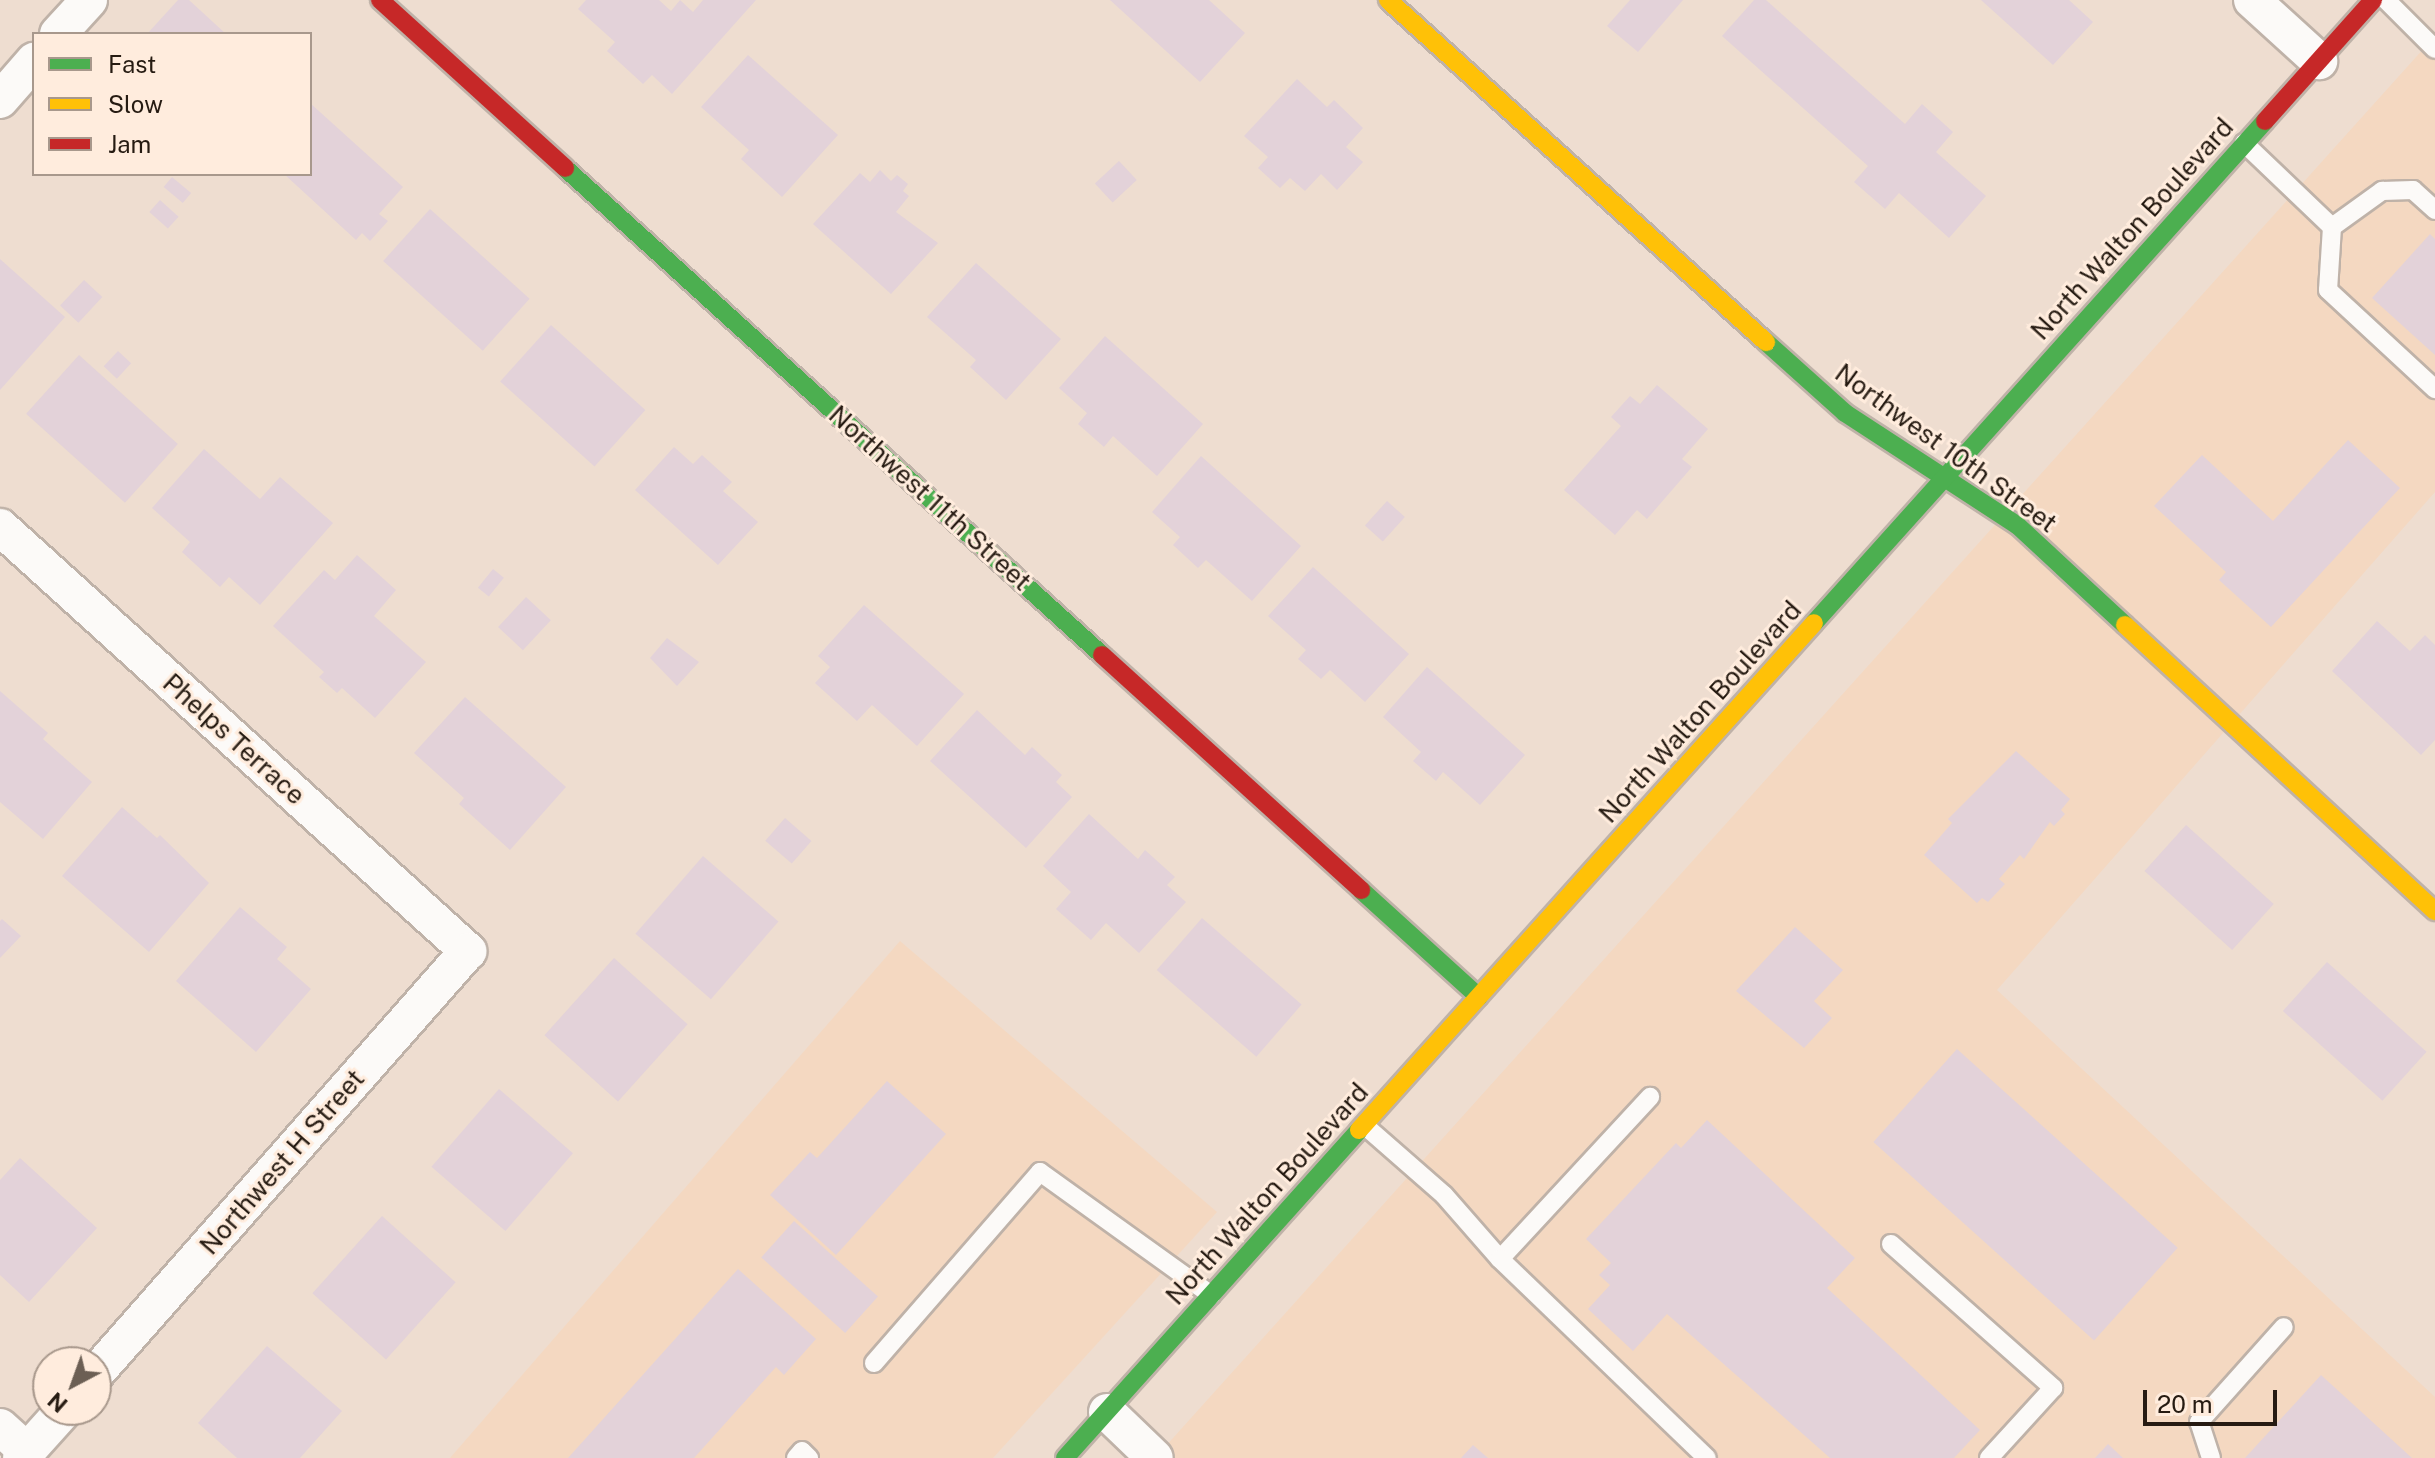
<!DOCTYPE html>
<style>
body{margin:0}
#map{position:relative;width:2435px;height:1458px;overflow:hidden;background:#eeddd0;font-family:"Public Sans",sans-serif}
div>[style]{position:absolute}
.built>*{inset:0;background:#f4d8c1}
.building>*{inset:0;background:#e3d2d9;transform-origin:0 0}
.roads{filter:drop-shadow(2px 0 #bfb2a8) drop-shadow(-2px 0 #bfb2a8) drop-shadow(0 2px #bfb2a8) drop-shadow(0 -2px #bfb2a8)}
.lane>*{height:18px;margin:-9px;padding:0 9px;transform-origin:9px;border-radius:9px;background:#fcfaf8}
.street>*{height:36px;margin:-18px;padding:0 18px;transform-origin:18px;border-radius:18px;background:#fcfaf8}
.fast>*{height:18px;margin:-9px;padding:0 9px;transform-origin:9px;border-radius:9px;background:#4caf50}
.slow>*{height:18px;margin:-9px;padding:0 9px;transform-origin:9px;border-radius:9px;background:#ffc107}
.jam>*{height:18px;margin:-9px;padding:0 9px;transform-origin:9px;border-radius:9px;background:#c62828}
span{translate:-50% -50%;white-space:nowrap;text-align:center;line-height:1.15;-webkit-text-stroke:6px #ffecdd;paint-order:stroke}
.street-label{font-size:26px;color:#261b12}
.legend{position:absolute;left:32px;top:32px;width:280px;height:144px;box-sizing:border-box;background:#ffecdd;border:2px solid #a8988c;margin:0;padding:10px 14px;list-style:none;font-size:24px;color:#261b12}
.legend li{display:flex;align-items:center;gap:16px;height:40px}
.legend b{width:40px;border:2px solid #a8988c}
.north{position:absolute;left:32px;top:1346px;width:80px;height:80px;box-sizing:border-box;background:#ffecdd;border:2px solid #a8988c;border-radius:50%;rotate:221deg;font-size:22px;font-weight:700;line-height:32px;text-align:center;color:#261b12}
.north::after{content:'';display:block;margin:auto;width:28px;height:36px;background:#6c5f54;clip-path:polygon(50% 0,100% 100%,50% 72%,0 100%)}
.scale{position:absolute;left:2143px;top:1390px;width:134px;height:36px;box-sizing:border-box;border:4px solid #261b12;border-top:0;padding-left:10px;font-size:24px;line-height:28px;white-space:nowrap;color:#261b12;-webkit-text-stroke:6px #ffecdd;paint-order:stroke}
</style>
<div id="map">
<div class="built">
<i style="clip-path:polygon(2435px 36px,2435px 492px,1997px 990px,2435px 1397px,2435px 1458px,1155px 1458px)"></i>
<i style="clip-path:polygon(900px 941px,1217px 1212px,993px 1458px,450px 1458px)"></i>
</div>
<div class="building">
<i style="clip-path:polygon(178px 0,189px 0,226px 34px,147px 34px)"></i>
<i style="clip-path:polygon(586px 0,659px 0,671px 11px,680px 0,693px 12px,703px 0,756px 0,672px 94px,652px 75px,643px 84px,607px 51px,615px 42px,578px 9px)"></i>
<i style="clip-path:polygon(1110px 0,1209px 0,1245px 33px,1200px 82px)"></i>
<i style="clip-path:polygon(1630px 0,1683px 0,1638px 52px,1607px 26px)"></i>
<i style="clip-path:polygon(1754px 0,1766px 0,1905px 124px,1922px 104px,1953px 132px,1936px 152px,1986px 196px,1949px 238px,1899px 193px,1885px 209px,1854px 182px,1868px 166px,1722px 36px)"></i>
<i style="clip-path:polygon(1981px 0,2069px 0,2093px 22px,2053px 65px)"></i>
<i style="clip-path:polygon(748px 55px,838px 135px,782px 197px,741px 159px,749px 150px,701px 107px)"></i>
<i style="clip-path:polygon(1297px 79px,1327px 107px,1334px 100px,1363px 128px,1346px 147px,1363px 162px,1337px 190px,1321px 174px,1305px 191px,1290px 178px,1280px 188px,1258px 168px,1268px 157px,1244px 136px)"></i>
<i style="clip-path:polygon(310px 103px,403px 187px,379px 214px,388px 221px,370px 241px,362px 233px,356px 240px,284px 174px,310px 174px)"></i>
<i style="left:1119px;top:161px;width:26px;height:33px;rotate:47deg"></i>
<i style="clip-path:polygon(880px 170px,891px 181px,897px 175px,908px 184px,903px 191px,909px 196px,896px 212px,938px 243px,891px 294px,813px 224px,860px 173px,870px 182px)"></i>
<i style="left:172px;top:177px;width:25px;height:13px;rotate:40deg"></i>
<i style="left:160px;top:200px;width:25px;height:16px;rotate:42deg"></i>
<i style="left:430px;top:209px;width:134px;height:70px;rotate:42deg"></i>
<i style="clip-path:polygon(2430px 234px,2435px 239px,2435px 355px,2372px 298px)"></i>
<i style="clip-path:polygon(0 259px,65px 317px,0 390px)"></i>
<i style="clip-path:polygon(976px 263px,1061px 339px,1006px 400px,970px 367px,976px 360px,927px 317px)"></i>
<i style="left:84px;top:280px;width:25px;height:35px;rotate:43deg"></i>
<i style="left:551px;top:325px;width:127px;height:76px;rotate:42deg"></i>
<i style="clip-path:polygon(1105px 336px,1203px 424px,1157px 476px,1113px 436px,1104px 447px,1078px 424px,1087px 413px,1059px 388px)"></i>
<i style="left:118px;top:351px;width:18px;height:21px;rotate:43deg"></i>
<i style="left:79px;top:355px;width:133px;height:79px;rotate:42deg"></i>
<i style="clip-path:polygon(1657px 385px,1708px 429px,1682px 459px,1692px 467px,1647px 519px,1637px 510px,1615px 535px,1564px 490px,1621px 426px,1611px 417px,1630px 396px,1640px 404px)"></i>
<i style="clip-path:polygon(2348px 440px,2400px 488px,2271px 627px,2219px 580px,2226px 572px,2154px 506px,2202px 455px,2273px 521px)"></i>
<i style="clip-path:polygon(674px 447px,693px 464px,702px 455px,732px 482px,723px 491px,758px 522px,718px 565px,635px 490px)"></i>
<i style="clip-path:polygon(204px 449px,260px 499px,280px 477px,333px 523px,260px 605px,229px 577px,220px 587px,182px 552px,190px 542px,152px 508px)"></i>
<i style="clip-path:polygon(1201px 456px,1301px 546px,1252px 601px,1206px 560px,1198px 568px,1173px 545px,1180px 537px,1152px 512px)"></i>
<i style="left:1387px;top:501px;width:24px;height:33px;rotate:42deg"></i>
<i style="clip-path:polygon(357px 555px,396px 590px,374px 616px,426px 662px,375px 718px,342px 688px,337px 693px,319px 677px,324px 672px,273px 626px,324px 570px,335px 580px)"></i>
<i style="clip-path:polygon(1313px 567px,1409px 654px,1365px 702px,1330px 670px,1321px 679px,1298px 659px,1306px 650px,1268px 616px)"></i>
<i style="left:493px;top:569px;width:14px;height:24px;rotate:39deg"></i>
<i style="left:526px;top:597px;width:34px;height:41px;rotate:43deg"></i>
<i style="clip-path:polygon(864px 605px,964px 694px,917px 746px,872px 705px,857px 721px,815px 683px,830px 667px,818px 656px)"></i>
<i style="clip-path:polygon(2377px 621px,2410px 651px,2425px 635px,2435px 645px,2435px 740px,2421px 755px,2332px 671px)"></i>
<i style="clip-path:polygon(667px 638px,699px 662px,677px 686px,650px 658px)"></i>
<i style="clip-path:polygon(1427px 667px,1525px 755px,1480px 805px,1443px 772px,1436px 781px,1413px 761px,1421px 752px,1383px 717px)"></i>
<i style="clip-path:polygon(0 691px,48px 733px,43px 739px,92px 782px,43px 839px,0 802px)"></i>
<i style="clip-path:polygon(465px 697px,566px 787px,510px 850px,459px 804px,464px 798px,414px 753px)"></i>
<i style="clip-path:polygon(977px 710px,1025px 755px,1032px 747px,1062px 775px,1056px 782px,1072px 797px,1026px 848px,930px 761px)"></i>
<i style="clip-path:polygon(2016px 751px,2070px 799px,2061px 810px,2065px 814px,2054px 826px,2050px 822px,2024px 859px,2020px 855px,1999px 879px,2005px 884px,1988px 902px,1982px 898px,1977px 903px,1924px 855px,1952px 823px,1948px 819px)"></i>
<i style="clip-path:polygon(122px 807px,157px 838px,160px 835px,209px 883px,149px 952px,62px 876px)"></i>
<i style="clip-path:polygon(1089px 814px,1138px 859px,1145px 850px,1175px 877px,1167px 885px,1186px 902px,1139px 953px,1106px 923px,1091px 940px,1056px 909px,1071px 892px,1043px 866px)"></i>
<i style="left:785px;top:818px;width:35px;height:30px;rotate:41deg"></i>
<i style="left:2186px;top:825px;width:118px;height:62px;rotate:42deg"></i>
<i style="left:703px;top:856px;width:100px;height:103px;rotate:41deg"></i>
<i style="clip-path:polygon(240px 907px,287px 947px,277px 959px,311px 989px,256px 1052px,176px 981px)"></i>
<i style="left:1202px;top:918px;width:132px;height:69px;rotate:41deg"></i>
<i style="clip-path:polygon(2px 919px,21px 936px,0 958px,0 921px)"></i>
<i style="clip-path:polygon(1795px 927px,1843px 970px,1814px 1001px,1832px 1018px,1804px 1048px,1736px 991px)"></i>
<i style="left:614px;top:958px;width:99px;height:104px;rotate:42deg"></i>
<i style="left:2327px;top:962px;width:134px;height:66px;rotate:42deg"></i>
<i style="left:1957px;top:1049px;width:297px;height:125px;rotate:42deg"></i>
<i style="clip-path:polygon(887px 1081px,946px 1134px,836px 1255px,770px 1195px,810px 1152px,817px 1158px)"></i>
<i style="left:499px;top:1089px;width:98px;height:103px;rotate:41deg"></i>
<i style="clip-path:polygon(1707px 1120px,1855px 1258px,1827px 1288px,1980px 1430px,1954px 1458px,1830px 1458px,1667px 1314px,1633px 1351px,1588px 1309px,1610px 1285px,1599px 1275px,1611px 1263px,1586px 1239px,1676px 1143px,1681px 1148px)"></i>
<i style="clip-path:polygon(20px 1158px,97px 1228px,29px 1302px,0 1275px,0 1180px)"></i>
<i style="left:382px;top:1216px;width:99px;height:104px;rotate:42deg"></i>
<i style="left:794px;top:1221px;width:113px;height:49px;rotate:42deg"></i>
<i style="clip-path:polygon(738px 1269px,816px 1339px,784px 1375px,776px 1367px,694px 1458px,568px 1458px)"></i>
<i style="clip-path:polygon(267px 1346px,342px 1411px,300px 1458px,237px 1458px,198px 1423px)"></i>
<i style="clip-path:polygon(2321px 1375px,2412px 1458px,2245px 1458px)"></i>
<i style="clip-path:polygon(2108px 1444px,2123px 1458px,2095px 1458px)"></i>
<i style="clip-path:polygon(1473px 1445px,1488px 1458px,1461px 1458px)"></i>
</div>
<div class="roads">
<div class="lane">
<i style="left:2386px;top:0;width:69px;rotate:45deg"></i>
<i style="left:2244px;top:143px;width:122px;rotate:43.7deg"></i>
<i style="left:2332px;top:227px;width:63px;rotate:93.6deg"></i>
<i style="left:2328px;top:290px;width:146px;rotate:42.8deg"></i>
<i style="left:2332px;top:227px;width:62px;rotate:-35.8deg"></i>
<i style="left:2382px;top:191px;width:31px;rotate:-2deg"></i>
<i style="left:2413px;top:190px;width:30px;rotate:42deg"></i>
<i style="left:1364px;top:1125px;width:106px;rotate:41.2deg"></i>
<i style="left:1444px;top:1195px;width:85px;rotate:48.8deg"></i>
<i style="left:1500px;top:1259px;width:221px;rotate:-47.2deg"></i>
<i style="left:1891px;top:1244px;width:217px;rotate:41.6deg"></i>
<i style="left:2053px;top:1388px;width:95px;rotate:132.4deg"></i>
<i style="left:1500px;top:1259px;width:287px;rotate:43.9deg"></i>
<i style="left:874px;top:1363px;width:253px;rotate:-49deg"></i>
<i style="left:1040px;top:1172px;width:211px;rotate:35.7deg"></i>
<i style="left:796px;top:1458px;width:9px;rotate:-49deg"></i>
<i style="left:802px;top:1451px;width:10px;rotate:45deg"></i>
<i style="left:2211px;top:1458px;width:38px;rotate:-108deg"></i>
<i style="left:2199px;top:1422px;width:127px;rotate:-48.2deg"></i>
</div>
<div class="street">
<i style="left:2252px;top:0;width:91px;rotate:42.3deg"></i>
<i style="left:58px;top:34px;width:46px;rotate:-47.6deg"></i>
<i style="left:0;top:100px;width:52px;rotate:-48.9deg"></i>
<i style="left:0;top:527px;width:632px;rotate:42.18deg"></i>
<i style="left:468px;top:951px;width:563px;rotate:131.4deg"></i>
<i style="left:1107px;top:1412px;width:66px;rotate:43.8deg"></i>
<i style="left:0;top:1427px;width:36px;rotate:42deg"></i>
<i style="left:21px;top:1458px;width:64px;rotate:-48.1deg"></i>
</div>
<div class="fast">
<i style="left:565px;top:168px;width:725px;rotate:42.2deg"></i>
<i style="left:1766px;top:342px;width:106px;rotate:41.9deg"></i>
<i style="left:1845px;top:413px;width:205px;rotate:33.1deg"></i>
<i style="left:2017px;top:525px;width:147px;rotate:42.8deg"></i>
<i style="left:1814px;top:623px;width:675px;rotate:-48.06deg"></i>
<i style="left:1361px;top:890px;width:159px;rotate:42.2deg"></i>
<i style="left:1065px;top:1458px;width:440px;rotate:-48.1deg"></i>
</div>
<div class="slow">
<i style="left:1388px;top:0;width:510px;rotate:42.14deg"></i>
<i style="left:2125px;top:625px;width:422px;rotate:42.7deg"></i>
<i style="left:1359px;top:1130px;width:681px;rotate:-48.09deg"></i>
</div>
<div class="jam">
<i style="left:380px;top:0;width:250px;rotate:42.2deg"></i>
<i style="left:2265px;top:121px;width:162px;rotate:-48.2deg"></i>
<i style="left:1102px;top:655px;width:350px;rotate:42.2deg"></i>
</div>
</div>
<div class="street-label">
<span style="left:2132px;top:229px;rotate:-48deg">North Walton Boulevard</span>
<span style="left:1946px;top:448px;rotate:36deg">Northwest 10th Street</span>
<span style="left:930px;top:498px;rotate:42deg">Northwest 11th Street</span>
<span style="left:1700px;top:712px;rotate:-48deg">North Walton Boulevard</span>
<span style="left:234px;top:739px;rotate:42deg">Phelps Terrace</span>
<span style="left:282px;top:1162px;rotate:-49deg">Northwest H Street</span>
<span style="left:1267px;top:1194px;rotate:-48deg">North Walton Boulevard</span>
</div>
<ul class="legend">
<li><b style="height:10px;background:#4caf50"></b>Fast</li>
<li><b style="height:10px;background:#ffc107"></b>Slow</li>
<li><b style="height:10px;background:#c62828"></b>Jam</li>
</ul>
<div class="north">N</div>
<div class="scale">20 m</div>
</div>
